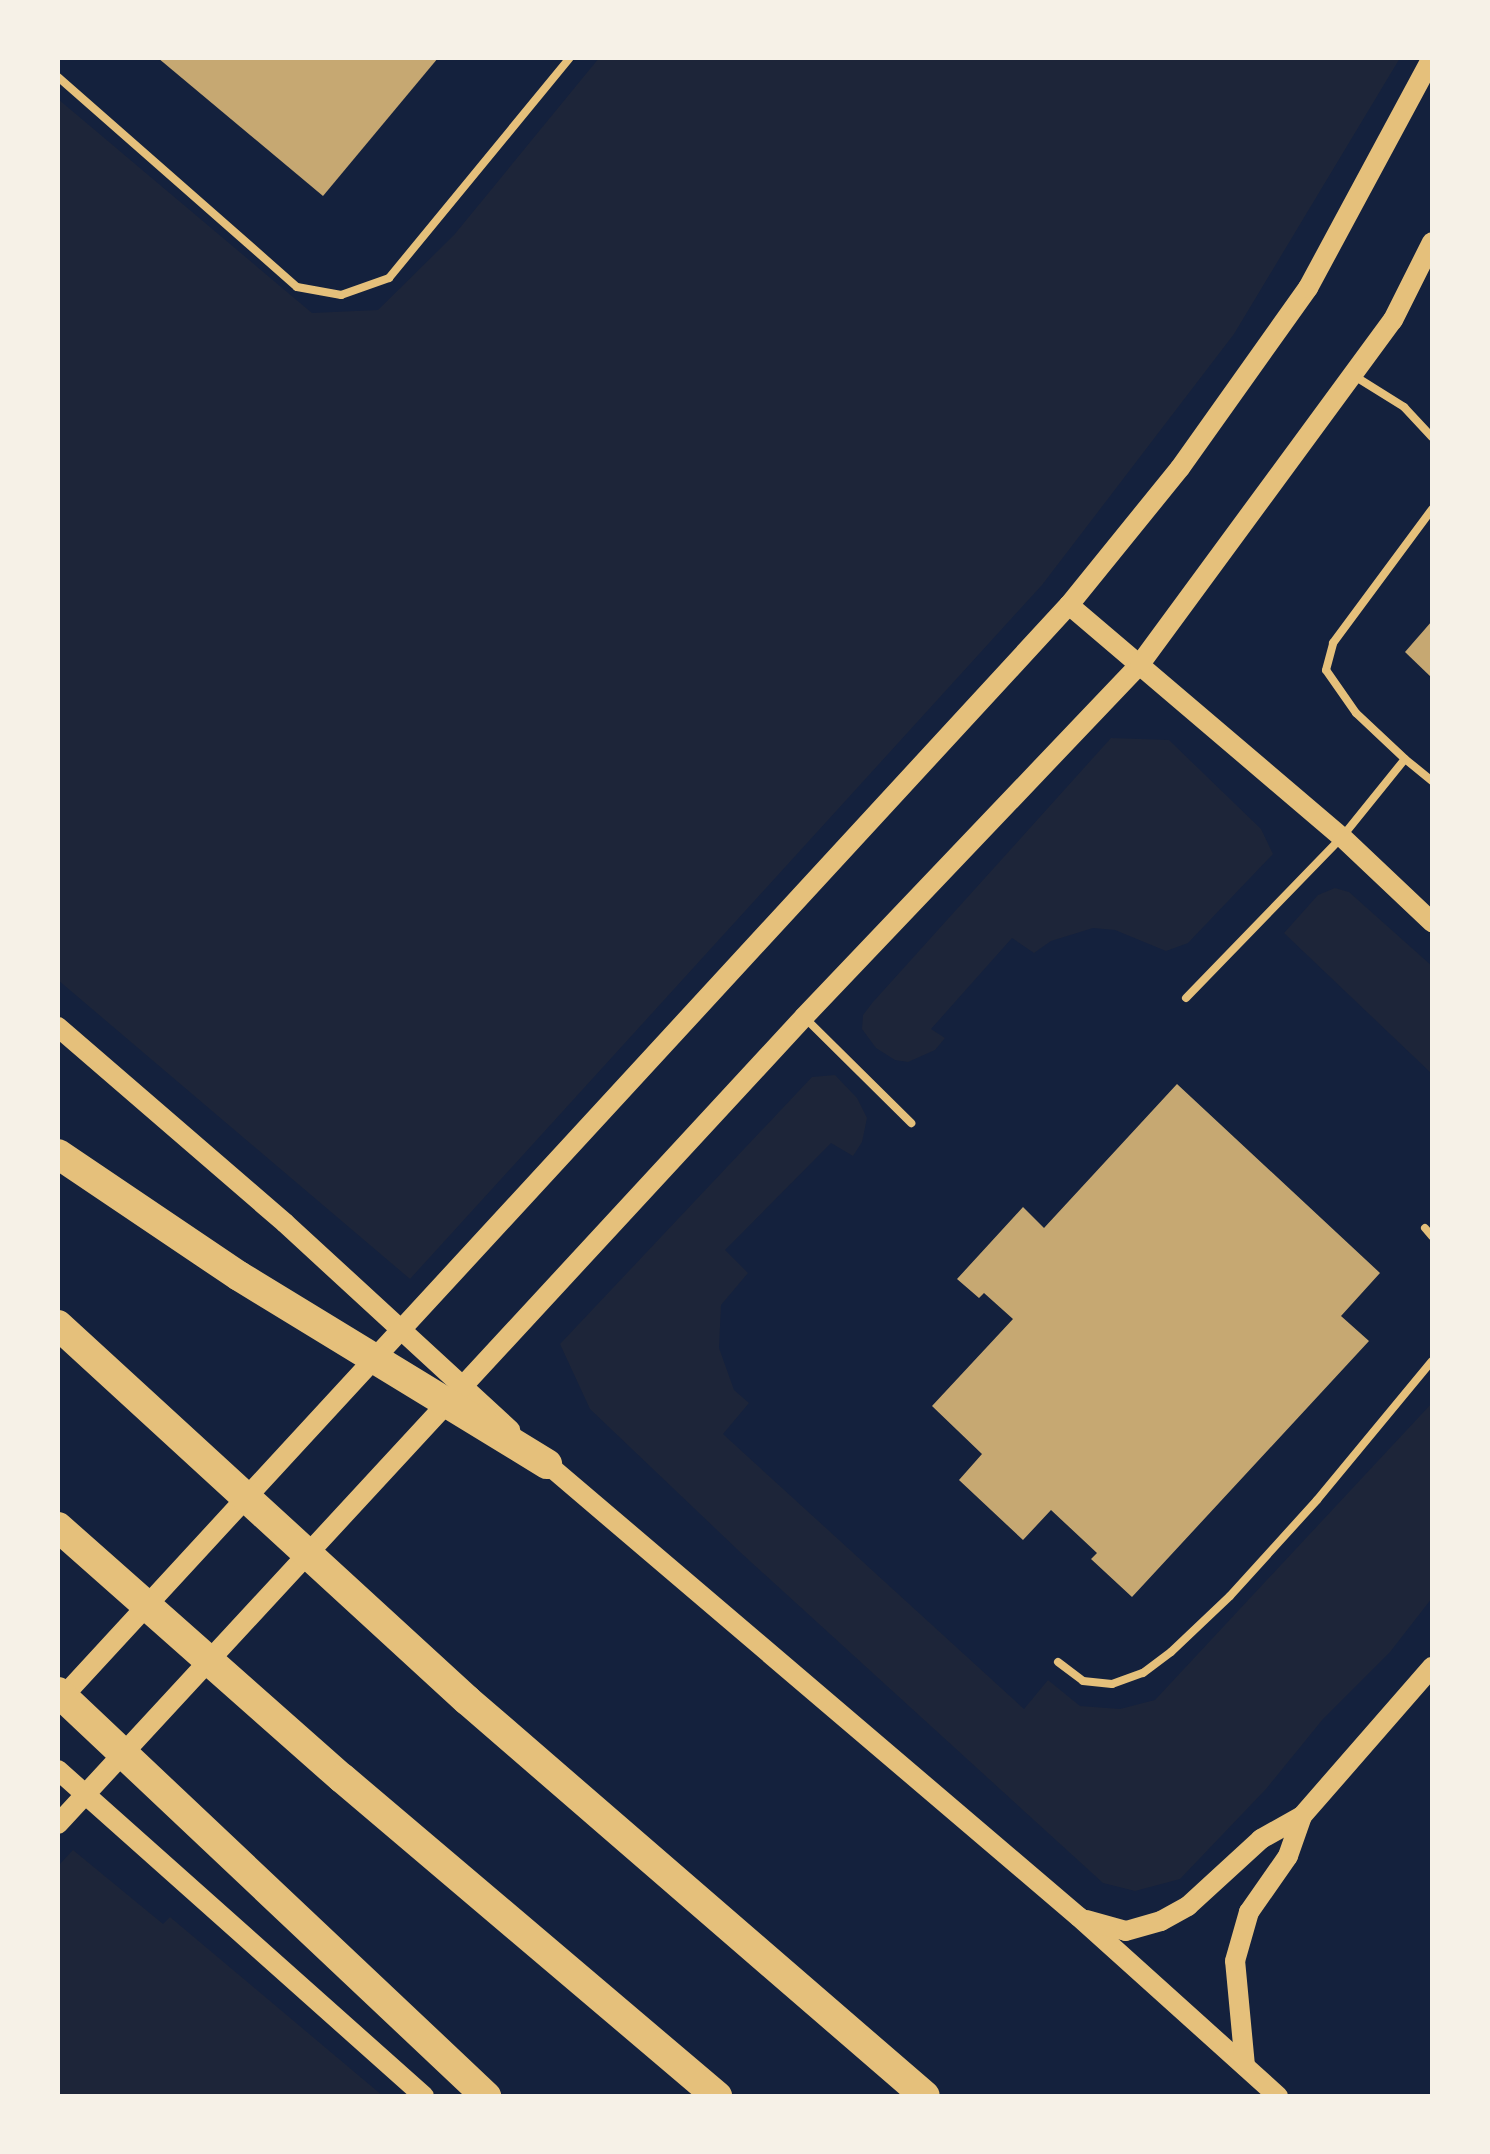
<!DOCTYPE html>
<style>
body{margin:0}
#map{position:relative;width:1490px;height:2154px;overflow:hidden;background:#14213d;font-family:"Nunito Sans",sans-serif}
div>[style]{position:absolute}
.green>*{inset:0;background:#1d2539}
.building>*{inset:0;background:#c6a872}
.service>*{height:8px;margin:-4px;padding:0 4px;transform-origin:4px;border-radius:4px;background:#e5c07b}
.secondary>*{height:20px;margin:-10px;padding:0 10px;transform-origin:10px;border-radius:10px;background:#e5c07b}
.motorway>*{height:30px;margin:-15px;padding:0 15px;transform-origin:15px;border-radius:15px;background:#e5c07b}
span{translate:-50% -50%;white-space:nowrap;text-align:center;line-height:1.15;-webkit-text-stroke:8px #f6f1e7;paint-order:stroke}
.frame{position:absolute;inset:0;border:60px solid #f6f1e7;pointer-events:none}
</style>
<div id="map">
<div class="green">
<i style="clip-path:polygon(599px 58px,1400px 58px,1234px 334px,1042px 585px,410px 1279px,58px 980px,58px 99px,312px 313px,378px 310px,454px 235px)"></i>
<i style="clip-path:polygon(1111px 738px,1169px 740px,1261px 829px,1273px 854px,1188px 943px,1166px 951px,1115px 930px,1093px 928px,1051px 941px,1034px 953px,1012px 938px,931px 1029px,945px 1038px,935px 1050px,908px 1062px,895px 1060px,876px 1048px,862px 1029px,863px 1015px,873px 1002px)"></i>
<i style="clip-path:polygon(1335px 888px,1349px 892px,1432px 966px,1432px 1074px,1284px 933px,1318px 895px)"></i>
<i style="clip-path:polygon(835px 1075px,857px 1098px,867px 1118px,862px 1142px,853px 1156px,831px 1143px,725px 1250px,748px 1273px,721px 1305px,719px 1348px,734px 1390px,749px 1403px,723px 1434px,1024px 1709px,1048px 1680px,1080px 1706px,1120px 1709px,1155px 1700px,1432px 1403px,1432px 1598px,1390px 1652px,1323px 1719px,1266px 1789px,1180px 1879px,1135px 1891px,1103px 1883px,740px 1552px,590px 1409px,560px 1344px,812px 1077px)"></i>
<i style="clip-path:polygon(73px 1850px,163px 1924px,170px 1917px,383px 2096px,58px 2096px,58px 1866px)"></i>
</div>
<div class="building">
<i style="clip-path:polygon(158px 58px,438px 58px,323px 196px)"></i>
<i style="clip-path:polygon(1432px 621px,1432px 678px,1405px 652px)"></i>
<i style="clip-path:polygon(1177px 1084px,1380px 1273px,1341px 1316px,1369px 1341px,1132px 1597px,1091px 1559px,1097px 1553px,1051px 1510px,1023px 1540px,959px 1480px,982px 1454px,932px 1406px,1013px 1319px,984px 1293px,979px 1298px,957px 1279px,1023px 1207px,1044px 1228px)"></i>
</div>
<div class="service">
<i style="left:58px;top:77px;width:318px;rotate:41.3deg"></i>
<i style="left:297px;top:287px;width:45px;rotate:10.3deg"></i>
<i style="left:341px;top:295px;width:51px;rotate:-19.5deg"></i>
<i style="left:389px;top:278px;width:285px;rotate:-50.6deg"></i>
<i style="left:1356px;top:377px;width:57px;rotate:32deg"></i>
<i style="left:1404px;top:407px;width:41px;rotate:47deg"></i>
<i style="left:1405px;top:759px;width:67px;rotate:-136.8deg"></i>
<i style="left:1356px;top:713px;width:52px;rotate:-124.9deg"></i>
<i style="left:1326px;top:670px;width:28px;rotate:-75deg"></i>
<i style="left:1333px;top:643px;width:167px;rotate:-53.5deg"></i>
<i style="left:1186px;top:998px;width:224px;rotate:-45.9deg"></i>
<i style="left:1342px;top:837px;width:100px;rotate:-51.1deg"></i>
<i style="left:1405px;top:759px;width:35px;rotate:39deg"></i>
<i style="left:804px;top:1017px;width:151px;rotate:44.7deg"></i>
<i style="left:1425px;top:1228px;width:11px;rotate:49deg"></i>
<i style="left:1058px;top:1662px;width:31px;rotate:37deg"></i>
<i style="left:1083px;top:1681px;width:29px;rotate:6deg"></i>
<i style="left:1112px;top:1684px;width:33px;rotate:-20deg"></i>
<i style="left:1143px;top:1673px;width:35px;rotate:-37deg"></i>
<i style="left:1171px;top:1652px;width:81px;rotate:-43.5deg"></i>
<i style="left:1230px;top:1596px;width:130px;rotate:-47.8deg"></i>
<i style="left:1317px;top:1500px;width:180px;rotate:-50.4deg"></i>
</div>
<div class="secondary">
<i style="left:1069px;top:605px;width:358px;rotate:40.4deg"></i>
<i style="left:1342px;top:837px;width:124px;rotate:43.4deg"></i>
<i style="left:58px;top:1027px;width:300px;rotate:40.8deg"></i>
<i style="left:285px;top:1223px;width:306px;rotate:42.6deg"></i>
<i style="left:539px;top:1457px;width:709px;rotate:40.43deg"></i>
<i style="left:1079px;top:1917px;width:268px;rotate:42deg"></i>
<i style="left:58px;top:1702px;width:1492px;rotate:-47.34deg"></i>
<i style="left:1069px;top:605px;width:176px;rotate:-51deg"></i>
<i style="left:1180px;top:468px;width:221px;rotate:-54.6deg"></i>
<i style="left:1308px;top:288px;width:261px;rotate:-61.7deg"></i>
<i style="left:58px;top:1770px;width:490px;rotate:41.7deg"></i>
<i style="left:58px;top:1824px;width:1099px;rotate:-47.25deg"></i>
<i style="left:804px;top:1017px;width:487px;rotate:-46.4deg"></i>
<i style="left:1140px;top:664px;width:427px;rotate:-53.7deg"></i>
<i style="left:1393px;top:320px;width:87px;rotate:-63.4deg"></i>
<i style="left:1086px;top:1920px;width:41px;rotate:15.4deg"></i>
<i style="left:1126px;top:1931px;width:36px;rotate:-16deg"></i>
<i style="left:1161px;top:1921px;width:31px;rotate:-29deg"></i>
<i style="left:1188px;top:1906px;width:99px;rotate:-42.5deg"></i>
<i style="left:1261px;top:1839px;width:47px;rotate:-29.3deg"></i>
<i style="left:1302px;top:1816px;width:198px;rotate:-48.9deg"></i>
<i style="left:1245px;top:2066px;width:105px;rotate:-95.4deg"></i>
<i style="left:1235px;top:1961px;width:51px;rotate:-74.1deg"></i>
<i style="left:1249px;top:1912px;width:68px;rotate:-55.1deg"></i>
<i style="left:1288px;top:1856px;width:42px;rotate:-70.7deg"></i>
</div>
<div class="motorway">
<i style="left:58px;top:1154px;width:218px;rotate:34deg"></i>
<i style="left:239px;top:1276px;width:361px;rotate:31.4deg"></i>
<i style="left:58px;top:1325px;width:555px;rotate:42.52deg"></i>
<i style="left:467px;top:1700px;width:605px;rotate:40.85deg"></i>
<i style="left:58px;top:1527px;width:379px;rotate:41.5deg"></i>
<i style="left:342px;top:1778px;width:492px;rotate:40.3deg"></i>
<i style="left:58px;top:1692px;width:589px;rotate:43.35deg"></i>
</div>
<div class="frame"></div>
</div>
